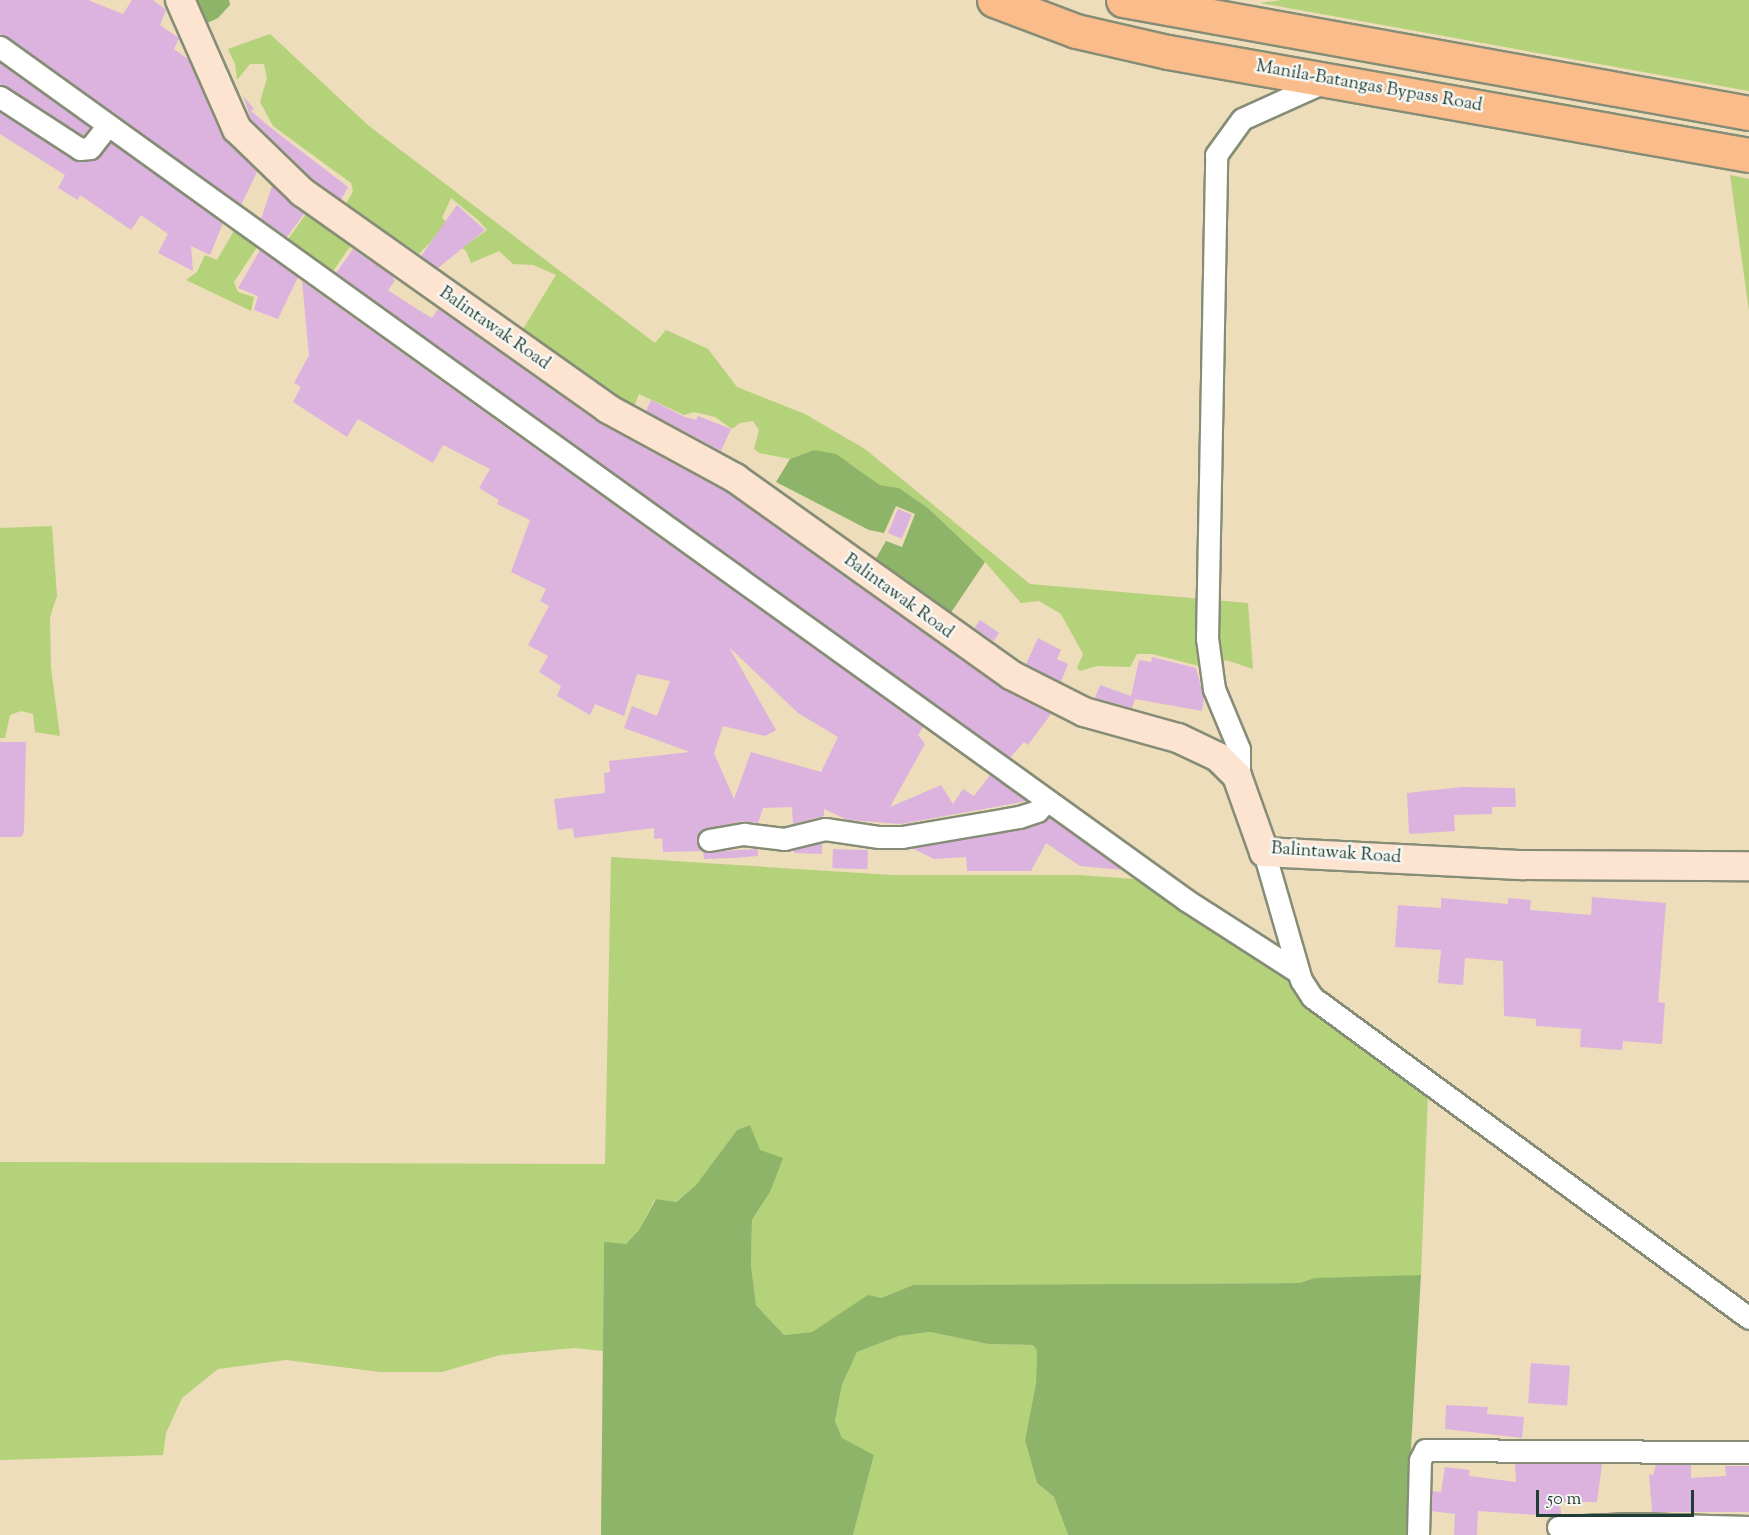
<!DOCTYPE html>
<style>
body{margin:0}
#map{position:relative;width:1749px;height:1535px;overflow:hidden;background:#edddba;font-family:"Sorts Mill Goudy",serif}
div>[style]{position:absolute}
.green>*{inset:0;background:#b3d279;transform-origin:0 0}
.forest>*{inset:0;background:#8eb469}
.building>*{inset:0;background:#dcb3de;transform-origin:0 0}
.roads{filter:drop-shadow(2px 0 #868d77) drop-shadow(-2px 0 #868d77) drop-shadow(0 2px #868d77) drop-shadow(0 -2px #868d77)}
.street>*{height:21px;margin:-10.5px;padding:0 10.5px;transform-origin:10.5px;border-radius:10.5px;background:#fff}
.secondary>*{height:28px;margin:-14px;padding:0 14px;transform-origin:14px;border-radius:14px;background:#fde4d0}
.highway>*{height:33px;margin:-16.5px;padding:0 16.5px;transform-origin:16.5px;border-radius:16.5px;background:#f9bc8a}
span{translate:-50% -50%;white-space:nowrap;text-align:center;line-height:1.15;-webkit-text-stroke:5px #f6f6f2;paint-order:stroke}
.street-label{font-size:18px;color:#1f3d34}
.scale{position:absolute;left:1536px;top:1490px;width:158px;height:27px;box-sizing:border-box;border:3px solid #1f3d34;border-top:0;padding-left:8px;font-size:18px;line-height:21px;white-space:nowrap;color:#1f3d34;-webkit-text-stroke:4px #f6f6f2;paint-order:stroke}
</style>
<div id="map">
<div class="green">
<i style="clip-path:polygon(1282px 0,1749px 0,1749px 91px,1260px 3px)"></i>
<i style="clip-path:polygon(evenodd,270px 34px,369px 126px,655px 343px,666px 330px,708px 349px,737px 387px,805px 414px,865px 449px,1030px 584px,1248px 603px,1253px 669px,1226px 660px,1211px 669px,1152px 654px,1137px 654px,1130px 667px,1097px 666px,1080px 671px,1077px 668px,1083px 654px,1061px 614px,1039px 601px,1021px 603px,985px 562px,928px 508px,899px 488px,880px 485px,849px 463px,814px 450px,790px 459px,759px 453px,754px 449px,759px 430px,753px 421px,740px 423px,732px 429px,715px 417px,694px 412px,684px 415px,639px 394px,632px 411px,541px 352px,545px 345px,523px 329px,556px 275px,533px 265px,513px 264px,499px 251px,471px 263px,466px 251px,440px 232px,419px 254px,346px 204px,353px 191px,351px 183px,273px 126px,260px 102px,267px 78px,264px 64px,250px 64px,237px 80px,235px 64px,228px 49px,270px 34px,451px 198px,478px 220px,487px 230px,469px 243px,442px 218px,451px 198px)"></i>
<i style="clip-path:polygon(1730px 175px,1749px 179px,1749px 311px)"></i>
<i style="left:310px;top:208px;width:55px;height:39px;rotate:35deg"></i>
<i style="clip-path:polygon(238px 224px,261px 241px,234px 282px,238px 292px,254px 297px,251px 311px,186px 280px,197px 272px,205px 255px,217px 260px)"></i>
<i style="clip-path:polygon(52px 526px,57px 596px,50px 617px,51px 668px,60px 736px,35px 732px,33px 714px,21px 711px,10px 715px,5px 738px,0 738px,0 528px)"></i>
<i style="clip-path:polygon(611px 857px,892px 875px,1079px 875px,1148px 880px,1295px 979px,1298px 994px,1306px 1004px,1428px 1094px,1421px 1275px,1300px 1283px,913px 1285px,835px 1317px,812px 1332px,784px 1335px,756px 1305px,751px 1265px,752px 1220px,770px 1192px,750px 1125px,737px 1130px,696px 1185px,675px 1202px,655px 1199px,639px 1230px,626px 1244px,604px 1243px,603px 1351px,574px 1348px,500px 1355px,442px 1372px,380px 1372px,286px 1360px,218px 1369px,182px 1398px,166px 1433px,163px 1455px,0 1460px,0 1162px,605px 1164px)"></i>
<i style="clip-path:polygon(930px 1332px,988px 1344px,1033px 1345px,1037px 1351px,1036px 1383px,1025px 1440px,1037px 1483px,1054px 1497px,1068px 1535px,853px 1535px,874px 1455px,842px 1439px,835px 1421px,842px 1385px,857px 1352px,899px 1336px)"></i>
</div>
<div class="forest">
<i style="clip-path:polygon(187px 0,229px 0,230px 5px,218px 18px,201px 26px)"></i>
<i style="clip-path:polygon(814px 450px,836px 454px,880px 485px,899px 488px,928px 508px,985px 562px,946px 620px,871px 567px,886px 541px,902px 547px,915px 514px,896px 506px,884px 533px,869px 530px,776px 482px,790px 459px)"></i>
<i style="clip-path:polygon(750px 1125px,760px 1150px,783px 1158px,770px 1192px,752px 1220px,751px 1265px,756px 1305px,784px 1335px,812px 1332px,868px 1295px,881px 1298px,913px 1285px,1300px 1283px,1315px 1278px,1421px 1275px,1406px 1535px,1068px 1535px,1054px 1497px,1037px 1483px,1025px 1440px,1036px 1383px,1037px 1351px,1033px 1345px,988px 1344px,930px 1332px,899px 1336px,857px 1352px,842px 1385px,835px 1421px,842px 1438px,874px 1455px,853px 1535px,601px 1535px,604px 1242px,626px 1244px,639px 1230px,656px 1199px,676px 1202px,696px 1185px,737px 1130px)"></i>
</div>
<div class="building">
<i style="clip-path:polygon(0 0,88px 0,123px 14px,132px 0,153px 0,166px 10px,160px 25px,179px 38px,174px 49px,188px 59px,222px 136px,257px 172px,241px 205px,0 34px)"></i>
<i style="clip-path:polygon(0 63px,90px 127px,83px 136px,0 84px)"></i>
<i style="clip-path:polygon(243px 96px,254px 109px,251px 111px,271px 128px,348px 187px,341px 200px,313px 179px,251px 119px)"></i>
<i style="clip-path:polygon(0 112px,74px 160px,96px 159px,111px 142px,223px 223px,210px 255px,191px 246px,193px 271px,158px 253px,168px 234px,141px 215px,131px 230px,80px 195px,78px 200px,58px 188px,65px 175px,0 134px)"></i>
<i style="clip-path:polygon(272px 186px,304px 214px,287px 237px,261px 219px)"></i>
<i style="clip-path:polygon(457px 205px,485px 230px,438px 268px,421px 256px)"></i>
<i style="clip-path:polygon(353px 249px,392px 276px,395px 281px,388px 290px,420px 311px,432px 318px,438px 309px,599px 423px,726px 492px,1002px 689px,1051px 714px,1028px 745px,1024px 742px,1010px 758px,336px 273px)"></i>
<i style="clip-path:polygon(260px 250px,298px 277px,278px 319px,254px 310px,258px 296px,238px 288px)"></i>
<i style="clip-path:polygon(evenodd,302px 281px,923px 727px,918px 735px,925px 744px,890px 807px,941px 785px,953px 804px,963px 789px,974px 796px,990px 775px,1027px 801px,901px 824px,848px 820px,824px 809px,824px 816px,793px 824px,792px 807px,763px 808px,758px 823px,742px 821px,700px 831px,697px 843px,705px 852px,758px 849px,758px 856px,734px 858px,704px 859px,703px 851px,663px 852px,662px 838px,654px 839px,654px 828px,574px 838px,573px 828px,558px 830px,554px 799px,605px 793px,604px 773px,610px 772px,609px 761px,690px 752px,624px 728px,632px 706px,657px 716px,670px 681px,637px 674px,624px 716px,595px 704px,590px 715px,557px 696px,561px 686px,539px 672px,548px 656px,528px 645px,549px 606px,540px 601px,546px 589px,511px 572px,530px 520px,497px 504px,499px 500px,479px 488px,490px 469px,443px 445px,433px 463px,358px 419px,347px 437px,293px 402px,301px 387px,294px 383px,309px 355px,302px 281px,729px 647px,798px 713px,838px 737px,821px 772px,751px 752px,734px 799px,714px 753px,723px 726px,765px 736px,776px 730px,729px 647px)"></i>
<i style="clip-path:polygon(651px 400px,685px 417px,696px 420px,698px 416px,731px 429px,721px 451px,646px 411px)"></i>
<i style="left:898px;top:509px;width:15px;height:26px;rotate:23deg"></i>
<i style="left:980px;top:620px;width:23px;height:10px;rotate:34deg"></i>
<i style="clip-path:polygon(1038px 638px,1061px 650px,1057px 659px,1068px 664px,1061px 682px,1026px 664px)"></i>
<i style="clip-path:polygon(1152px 657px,1196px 668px,1204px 698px,1202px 711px,1135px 699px,1132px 708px,1095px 698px,1100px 685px,1131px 696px,1139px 660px,1151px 662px)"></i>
<i style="clip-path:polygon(0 742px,26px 742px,24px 832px,21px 837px,0 837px)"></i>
<i style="clip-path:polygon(1462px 787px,1515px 788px,1516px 807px,1492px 807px,1492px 814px,1454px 815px,1455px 831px,1409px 834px,1407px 793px)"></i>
<i style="clip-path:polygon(1049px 817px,1123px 870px,1080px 866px,1046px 843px,1031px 871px,967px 871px,966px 857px,934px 859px,912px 848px,1021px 830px)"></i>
<i style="clip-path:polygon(822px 843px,822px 854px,794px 853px,794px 850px)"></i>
<i style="left:833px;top:849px;width:35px;height:19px;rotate:2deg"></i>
<i style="clip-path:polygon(1592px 897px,1666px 903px,1658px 1002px,1665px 1003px,1662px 1044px,1623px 1041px,1622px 1050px,1580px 1047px,1581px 1029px,1536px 1026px,1536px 1019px,1504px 1016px,1503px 961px,1465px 958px,1463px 985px,1438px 983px,1441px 950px,1395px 947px,1398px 905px,1441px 908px,1441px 898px,1508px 904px,1508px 898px,1531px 900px,1530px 910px,1591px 915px)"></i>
<i style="left:1531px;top:1363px;width:39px;height:40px;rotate:4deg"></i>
<i style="clip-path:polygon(1446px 1405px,1488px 1407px,1487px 1414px,1524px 1417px,1522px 1438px,1445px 1429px)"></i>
<i style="clip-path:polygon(1515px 1463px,1602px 1464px,1597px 1502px,1560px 1502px,1561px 1514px,1553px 1516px,1478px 1511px,1477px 1535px,1454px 1535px,1455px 1514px,1431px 1511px,1432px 1491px,1441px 1492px,1445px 1467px,1470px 1470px,1469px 1476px,1516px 1482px)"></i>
<i style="clip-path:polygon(1656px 1464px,1691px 1464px,1691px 1478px,1726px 1476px,1725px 1466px,1749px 1466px,1749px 1512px,1652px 1512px,1649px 1474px,1653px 1475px)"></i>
</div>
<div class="roads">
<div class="street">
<i style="left:0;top:47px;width:1461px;rotate:35.72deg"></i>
<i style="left:1186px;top:900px;width:133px;rotate:32.7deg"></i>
<i style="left:0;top:97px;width:95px;rotate:33deg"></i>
<i style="left:80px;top:149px;width:10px;rotate:-6deg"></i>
<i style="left:90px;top:148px;width:29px;rotate:-52deg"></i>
<i style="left:1239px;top:781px;width:32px;rotate:-90deg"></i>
<i style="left:1239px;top:749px;width:65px;rotate:-112.6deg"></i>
<i style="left:1214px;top:689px;width:51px;rotate:-97.8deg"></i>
<i style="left:1207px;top:638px;width:483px;rotate:-88.9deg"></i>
<i style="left:1216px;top:155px;width:44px;rotate:-54.2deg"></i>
<i style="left:1242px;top:119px;width:92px;rotate:-24.3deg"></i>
<i style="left:709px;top:840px;width:36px;rotate:-10deg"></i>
<i style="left:744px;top:834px;width:40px;rotate:7.1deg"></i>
<i style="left:784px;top:839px;width:42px;rotate:-13.7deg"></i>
<i style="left:825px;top:829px;width:55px;rotate:8.4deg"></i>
<i style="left:879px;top:837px;width:23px"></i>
<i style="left:902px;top:837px;width:119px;rotate:-9.7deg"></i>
<i style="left:1019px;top:817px;width:19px;rotate:-18deg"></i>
<i style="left:1037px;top:811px;width:14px;rotate:-45deg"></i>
<i style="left:1264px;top:852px;width:133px;rotate:73.9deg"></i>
<i style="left:1301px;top:980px;width:20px;rotate:57deg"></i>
<i style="left:1312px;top:997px;width:542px;rotate:36.3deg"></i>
<i style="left:1558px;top:1527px;width:74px;rotate:-2.3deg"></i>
<i style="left:1632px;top:1524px;width:117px;rotate:1.5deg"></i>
<i style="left:1418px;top:1535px;width:75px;rotate:-88.5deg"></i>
<i style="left:1420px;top:1460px;width:11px;rotate:-63deg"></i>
<i style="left:1425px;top:1450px;width:324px;rotate:0.4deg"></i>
</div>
<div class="secondary">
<i style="left:180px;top:0;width:141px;rotate:66.2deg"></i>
<i style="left:237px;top:129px;width:91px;rotate:44.1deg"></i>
<i style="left:302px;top:192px;width:375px;rotate:35.3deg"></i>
<i style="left:608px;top:409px;width:145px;rotate:28.5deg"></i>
<i style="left:735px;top:478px;width:339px;rotate:35.5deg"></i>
<i style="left:1011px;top:675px;width:82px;rotate:26.9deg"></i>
<i style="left:1084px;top:712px;width:98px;rotate:15.5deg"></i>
<i style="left:1178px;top:738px;width:44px;rotate:25.4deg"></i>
<i style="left:1218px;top:757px;width:27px;rotate:45deg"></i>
<i style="left:1237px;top:776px;width:81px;rotate:70.4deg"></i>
<i style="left:1264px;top:852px;width:260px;rotate:2.9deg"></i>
<i style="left:1524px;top:865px;width:225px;rotate:0.3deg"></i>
</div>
<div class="highway">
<i style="left:994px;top:0;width:88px;rotate:20.7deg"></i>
<i style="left:1076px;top:31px;width:94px;rotate:12.9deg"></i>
<i style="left:1168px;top:52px;width:590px;rotate:10.05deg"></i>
<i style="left:1123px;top:0;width:636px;rotate:10.23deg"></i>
</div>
</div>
<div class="street-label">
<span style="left:1369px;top:87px;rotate:10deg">Manila-Batangas Bypass Road</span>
<span style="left:494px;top:329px;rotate:35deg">Balintawak Road</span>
<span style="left:898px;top:597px;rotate:36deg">Balintawak Road</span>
<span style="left:1336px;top:854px;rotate:4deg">Balintawak Road</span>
</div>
<div class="scale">50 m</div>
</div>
